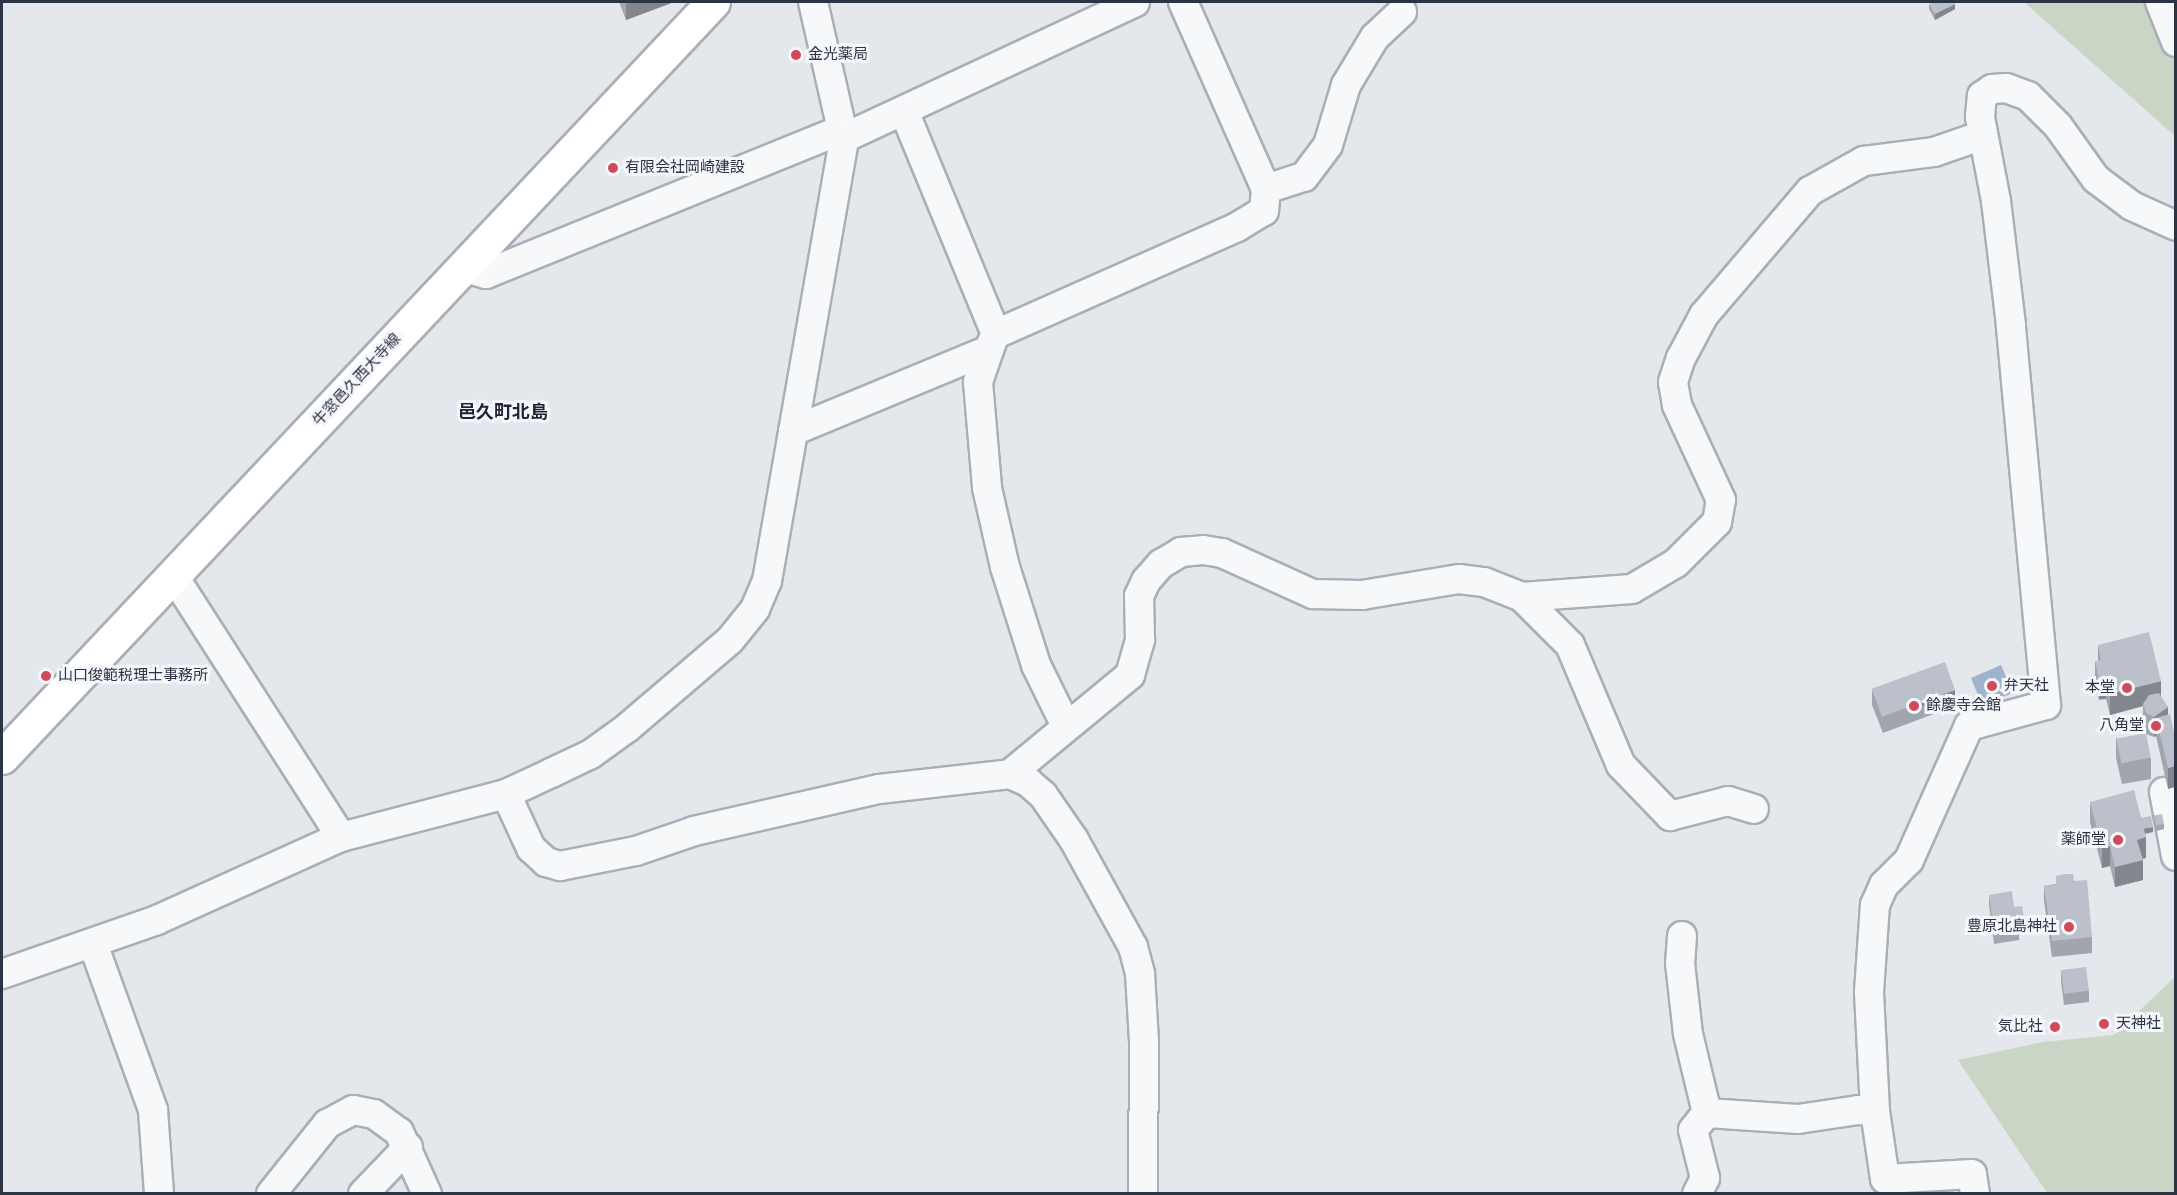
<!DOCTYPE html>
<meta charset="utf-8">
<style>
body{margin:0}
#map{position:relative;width:2177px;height:1195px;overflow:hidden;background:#e4e7ec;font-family:"Nunito Sans","Noto Sans JP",sans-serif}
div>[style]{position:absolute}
.green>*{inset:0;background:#c9d6c5}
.water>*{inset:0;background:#9fb4cc}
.roads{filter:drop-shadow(2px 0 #a9aeb7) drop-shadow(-2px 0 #a9aeb7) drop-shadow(0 2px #a9aeb7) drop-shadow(0 -2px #a9aeb7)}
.minor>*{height:28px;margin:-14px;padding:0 14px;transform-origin:14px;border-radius:14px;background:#f7f8fa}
.major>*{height:33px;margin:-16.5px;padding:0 16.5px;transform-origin:16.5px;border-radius:16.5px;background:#fff}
.wall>*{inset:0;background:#a1a5ae}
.shaded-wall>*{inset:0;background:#83868d;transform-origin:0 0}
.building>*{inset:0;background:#bbc0ca;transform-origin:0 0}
.dots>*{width:16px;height:16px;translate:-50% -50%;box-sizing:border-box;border:3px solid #f4f6f9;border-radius:50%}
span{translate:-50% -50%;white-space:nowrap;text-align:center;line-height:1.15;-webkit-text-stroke:6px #f4f6f9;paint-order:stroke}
.poi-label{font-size:15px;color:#2b3445}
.left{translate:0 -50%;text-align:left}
.right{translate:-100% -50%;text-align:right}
.street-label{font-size:15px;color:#2b3445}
.quarter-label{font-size:18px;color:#1d2536;font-weight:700}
.frame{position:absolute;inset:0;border:3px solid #2b3445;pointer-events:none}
</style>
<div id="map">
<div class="green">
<i style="clip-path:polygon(2026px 2px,2175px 2px,2175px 136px,2026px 4px)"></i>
<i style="clip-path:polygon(2175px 977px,2175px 1193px,2047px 1193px,1958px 1060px,2043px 1042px,2114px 1035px)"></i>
</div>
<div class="water">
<i style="clip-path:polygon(evenodd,2001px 665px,2013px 693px,1982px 705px,1971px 678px,2001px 665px,1995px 678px,1999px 690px,1987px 693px,1986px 681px,1995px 678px)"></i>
</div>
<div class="roads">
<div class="minor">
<i style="left:813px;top:2px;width:139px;rotate:77.2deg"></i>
<i style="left:844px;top:138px;width:321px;rotate:-25deg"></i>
<i style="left:1183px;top:2px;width:205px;rotate:66.1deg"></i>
<i style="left:1266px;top:189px;width:40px;rotate:-18deg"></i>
<i style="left:1304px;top:177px;width:40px;rotate:-53deg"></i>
<i style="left:1328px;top:145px;width:63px;rotate:-73.3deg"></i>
<i style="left:1346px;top:85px;width:56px;rotate:-58.9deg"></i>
<i style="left:1375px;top:37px;width:37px;rotate:-43deg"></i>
<i style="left:2160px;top:2px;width:43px;rotate:68.2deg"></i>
<i style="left:904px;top:111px;width:241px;rotate:67.6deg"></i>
<i style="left:996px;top:334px;width:264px;rotate:-23.9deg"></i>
<i style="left:1237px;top:227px;width:31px;rotate:-31deg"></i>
<i style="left:1264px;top:211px;width:22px;rotate:-85deg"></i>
<i style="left:463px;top:267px;width:24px;rotate:17deg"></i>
<i style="left:486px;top:274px;width:385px;rotate:-22.1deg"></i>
<i style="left:989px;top:350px;width:34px;rotate:109deg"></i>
<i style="left:978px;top:382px;width:106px;rotate:85.1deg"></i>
<i style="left:987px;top:488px;width:81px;rotate:77.2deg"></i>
<i style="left:1005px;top:567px;width:103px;rotate:72.4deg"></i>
<i style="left:1036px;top:665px;width:68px;rotate:63.8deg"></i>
<i style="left:793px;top:431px;width:212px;rotate:-22.5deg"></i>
<i style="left:989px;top:350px;width:9px;rotate:-69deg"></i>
<i style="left:173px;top:575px;width:311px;rotate:57.3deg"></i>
<i style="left:1522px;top:597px;width:110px;rotate:-4.2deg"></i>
<i style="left:1632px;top:589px;width:51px;rotate:-30.6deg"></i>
<i style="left:1676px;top:563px;width:58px;rotate:-45deg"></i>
<i style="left:1717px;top:522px;width:22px;rotate:-80deg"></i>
<i style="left:1721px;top:500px;width:105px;rotate:-114.9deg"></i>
<i style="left:1677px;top:405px;width:23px;rotate:-100deg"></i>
<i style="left:1673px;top:382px;width:25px;rotate:-72deg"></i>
<i style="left:1681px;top:358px;width:49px;rotate:-61.9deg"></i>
<i style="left:1704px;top:315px;width:163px;rotate:-49.5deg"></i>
<i style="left:1810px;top:191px;width:62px;rotate:-29.1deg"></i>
<i style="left:1864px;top:161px;width:71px;rotate:-7.3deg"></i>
<i style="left:1934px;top:152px;width:52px;rotate:-19.1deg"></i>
<i style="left:1010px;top:774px;width:156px;rotate:-39.5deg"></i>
<i style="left:1130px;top:675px;width:37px;rotate:-74deg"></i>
<i style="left:1140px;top:639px;width:43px;rotate:-91.3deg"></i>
<i style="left:1139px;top:596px;width:17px;rotate:-65deg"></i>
<i style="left:1146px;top:581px;width:23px;rotate:-49deg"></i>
<i style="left:1161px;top:564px;width:23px;rotate:-31deg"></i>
<i style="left:1181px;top:552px;width:22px;rotate:-5deg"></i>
<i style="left:1203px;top:550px;width:19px;rotate:9deg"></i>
<i style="left:1222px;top:553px;width:100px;rotate:24.3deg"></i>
<i style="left:1313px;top:594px;width:49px;rotate:1.2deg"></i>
<i style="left:1362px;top:595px;width:98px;rotate:-9.4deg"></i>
<i style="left:1459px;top:579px;width:25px;rotate:7deg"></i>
<i style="left:1484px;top:582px;width:41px;rotate:21.5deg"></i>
<i style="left:1522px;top:597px;width:68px;rotate:45deg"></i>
<i style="left:1570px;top:645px;width:130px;rotate:67deg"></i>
<i style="left:1621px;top:765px;width:71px;rotate:46.1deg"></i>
<i style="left:1670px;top:816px;width:60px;rotate:-14.5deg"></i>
<i style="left:1728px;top:801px;width:27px;rotate:17deg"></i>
<i style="left:2164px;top:792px;width:65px;rotate:79.4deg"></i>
<i style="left:506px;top:794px;width:60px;rotate:65.2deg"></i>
<i style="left:531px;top:848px;width:21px;rotate:43deg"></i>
<i style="left:546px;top:862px;width:15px;rotate:16deg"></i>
<i style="left:560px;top:866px;width:77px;rotate:-11.2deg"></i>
<i style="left:636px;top:851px;width:61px;rotate:-19deg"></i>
<i style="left:694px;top:831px;width:190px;rotate:-12.8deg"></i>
<i style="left:879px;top:789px;width:132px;rotate:-6.5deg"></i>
<i style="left:1010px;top:774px;width:20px;rotate:24deg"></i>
<i style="left:1028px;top:782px;width:20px;rotate:41deg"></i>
<i style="left:1043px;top:795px;width:55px;rotate:55.4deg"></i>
<i style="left:1074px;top:840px;width:122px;rotate:61.1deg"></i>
<i style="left:1133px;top:947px;width:28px;rotate:75deg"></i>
<i style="left:1140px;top:974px;width:68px;rotate:86.6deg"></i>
<i style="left:1144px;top:1042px;width:152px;rotate:90.4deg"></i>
<i style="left:1682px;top:936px;width:27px;rotate:94deg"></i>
<i style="left:1680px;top:963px;width:71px;rotate:83.6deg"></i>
<i style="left:1688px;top:1034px;width:81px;rotate:76.5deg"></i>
<i style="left:1707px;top:1113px;width:91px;rotate:3.8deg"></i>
<i style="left:1798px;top:1119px;width:61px;rotate:-8.5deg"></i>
<i style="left:1858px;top:1110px;width:17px;rotate:3deg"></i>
<i style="left:93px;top:944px;width:177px;rotate:70.1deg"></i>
<i style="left:153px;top:1110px;width:84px;rotate:85.9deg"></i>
<i style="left:2px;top:974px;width:164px;rotate:-19.2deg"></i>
<i style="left:157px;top:920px;width:202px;rotate:-24.3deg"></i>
<i style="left:341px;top:837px;width:171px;rotate:-14.6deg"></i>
<i style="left:506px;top:794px;width:50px;rotate:-25deg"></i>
<i style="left:551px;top:773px;width:44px;rotate:-25.4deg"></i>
<i style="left:591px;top:754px;width:44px;rotate:-35.8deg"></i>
<i style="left:627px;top:728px;width:135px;rotate:-40.5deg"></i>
<i style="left:730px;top:640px;width:40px;rotate:-51deg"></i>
<i style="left:755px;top:609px;width:30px;rotate:-67deg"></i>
<i style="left:767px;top:581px;width:450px;rotate:-80.1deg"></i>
<i style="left:271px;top:1194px;width:90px;rotate:-51.3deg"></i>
<i style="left:327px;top:1124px;width:30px;rotate:-28deg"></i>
<i style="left:353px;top:1110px;width:21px;rotate:11deg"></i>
<i style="left:374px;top:1114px;width:31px;rotate:36deg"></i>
<i style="left:399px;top:1132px;width:68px;rotate:65.7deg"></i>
<i style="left:363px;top:1194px;width:65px;rotate:-46.2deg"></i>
<i style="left:1697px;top:1194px;width:18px;rotate:-63deg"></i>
<i style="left:1705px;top:1178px;width:49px;rotate:-104deg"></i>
<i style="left:1693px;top:1130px;width:22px;rotate:-51deg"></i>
<i style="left:1975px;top:1194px;width:20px;rotate:-99deg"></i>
<i style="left:1972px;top:1174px;width:87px;rotate:176.7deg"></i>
<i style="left:1885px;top:1179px;width:69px;rotate:-98.4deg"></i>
<i style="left:1875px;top:1111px;width:119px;rotate:-92.9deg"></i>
<i style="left:1869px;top:992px;width:87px;rotate:-86.1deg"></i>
<i style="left:1875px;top:905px;width:22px;rotate:-66deg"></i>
<i style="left:1884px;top:885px;width:35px;rotate:-45deg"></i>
<i style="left:1909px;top:860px;width:147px;rotate:-65.9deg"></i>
<i style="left:1969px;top:726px;width:80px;rotate:-15.3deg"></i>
<i style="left:2046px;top:705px;width:382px;rotate:-95.3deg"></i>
<i style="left:2011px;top:325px;width:125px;rotate:-96.9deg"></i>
<i style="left:1996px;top:201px;width:86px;rotate:-100.8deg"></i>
<i style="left:1980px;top:117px;width:21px;rotate:-85deg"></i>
<i style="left:1982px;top:96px;width:12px;rotate:-35deg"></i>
<i style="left:1992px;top:89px;width:14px;rotate:-4deg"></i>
<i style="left:2006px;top:88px;width:23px;rotate:20deg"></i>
<i style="left:2028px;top:96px;width:42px;rotate:45deg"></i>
<i style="left:2058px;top:126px;width:65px;rotate:54.4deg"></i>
<i style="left:2096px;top:179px;width:45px;rotate:36.9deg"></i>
<i style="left:2132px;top:206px;width:48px;rotate:24.4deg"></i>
</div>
<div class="major">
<i style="left:2px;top:757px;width:1037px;rotate:-46.72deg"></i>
</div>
</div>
<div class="wall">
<i style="clip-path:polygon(619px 2px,674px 2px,626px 20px)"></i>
<i style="clip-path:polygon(1929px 4px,1955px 9px,1935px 20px,1929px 9px)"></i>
<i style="clip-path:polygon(2098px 645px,2161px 697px,2168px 707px,2168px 789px,2156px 736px,2154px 737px,2146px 734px,2143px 724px,2143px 706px,2110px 715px,2106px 699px,2099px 700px,2095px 682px,2095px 661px,2098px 661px)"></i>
<i style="clip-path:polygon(1872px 690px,1955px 706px,1883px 733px,1872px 705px)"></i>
<i style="clip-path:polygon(2116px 738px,2151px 758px,2151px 779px,2122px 784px,2116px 758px)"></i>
<i style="clip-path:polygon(2090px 802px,2141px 818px,2153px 832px,2145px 834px,2146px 858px,2142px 859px,2143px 880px,2115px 887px,2110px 866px,2102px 868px,2090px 822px)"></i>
<i style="clip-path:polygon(2154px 815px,2164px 824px,2164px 829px,2156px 831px)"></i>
<i style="clip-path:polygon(2074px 881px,2092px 937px,2092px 953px,2052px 957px,2044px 901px,2044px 886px)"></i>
<i style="clip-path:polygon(1989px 895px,2014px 907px,2024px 918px,2024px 929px,2019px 929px,2019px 940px,1994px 944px,1989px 905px)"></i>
<i style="clip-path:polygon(2061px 971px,2089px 991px,2089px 1002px,2064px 1005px,2061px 981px)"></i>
</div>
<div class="shaded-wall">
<i style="clip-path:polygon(633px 2px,674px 2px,626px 20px,626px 4px)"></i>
<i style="clip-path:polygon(1955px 4px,1955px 9px,1935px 20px,1935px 14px)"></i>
<i style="left:2106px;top:678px;width:21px;height:7px;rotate:90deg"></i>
<i style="clip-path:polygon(2161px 681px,2161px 702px,2143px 704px,2143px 706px,2110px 715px,2110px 694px)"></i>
<i style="left:1955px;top:690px;width:16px;height:77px;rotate:90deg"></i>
<i style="clip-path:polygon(2168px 707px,2168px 727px,2156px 718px,2156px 736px,2154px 737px,2154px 717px)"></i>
<i style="clip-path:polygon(2175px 766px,2175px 787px,2168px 789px,2168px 768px)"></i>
<i style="clip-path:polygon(2153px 827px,2153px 832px,2143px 834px,2143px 829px)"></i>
<i style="clip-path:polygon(2146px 837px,2146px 858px,2137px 860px,2137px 840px)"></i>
<i style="clip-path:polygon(2110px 846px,2110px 866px,2102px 868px,2102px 848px)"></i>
<i style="clip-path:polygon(2143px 860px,2143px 880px,2115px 887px,2115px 867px)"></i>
</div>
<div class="building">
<i style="clip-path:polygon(1933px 2px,1954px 2px,1955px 4px,1935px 14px,1929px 4px)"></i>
<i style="clip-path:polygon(2149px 632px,2161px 681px,2110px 694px,2106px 678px,2099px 680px,2095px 661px,2101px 660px,2098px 645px)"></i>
<i style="left:1945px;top:662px;width:30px;height:78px;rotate:70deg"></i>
<i style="clip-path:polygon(2159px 693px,2168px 707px,2154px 717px,2146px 713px,2143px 704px,2149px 695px)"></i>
<i style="clip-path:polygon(2170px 714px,2175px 737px,2175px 766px,2168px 768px,2156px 718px)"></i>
<i style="left:2146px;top:733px;width:25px;height:30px;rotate:79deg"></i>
<i style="clip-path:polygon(2134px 790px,2146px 837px,2137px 840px,2143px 860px,2115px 867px,2110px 846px,2102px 848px,2090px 802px)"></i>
<i style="left:2162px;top:814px;width:10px;height:8px;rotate:79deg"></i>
<i style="left:2151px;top:816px;width:11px;height:10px;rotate:80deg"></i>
<i style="clip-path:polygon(2064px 874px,2073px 874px,2074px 881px,2087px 880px,2092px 937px,2052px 941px,2044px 886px,2056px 884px,2056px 876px)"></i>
<i style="clip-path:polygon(2012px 891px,2014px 907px,2022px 906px,2024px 918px,2018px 919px,2019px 930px,1994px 933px,1989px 895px)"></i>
<i style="left:2086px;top:967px;width:24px;height:25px;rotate:83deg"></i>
</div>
<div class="dots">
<i style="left:796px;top:55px;background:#d1495b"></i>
<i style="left:613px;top:168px;background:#d1495b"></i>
<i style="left:46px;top:676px;background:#d1495b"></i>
<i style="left:1992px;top:686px;background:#d1495b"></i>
<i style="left:2127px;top:688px;background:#d1495b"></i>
<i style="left:1914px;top:706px;background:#d1495b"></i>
<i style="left:2156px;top:726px;background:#d1495b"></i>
<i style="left:2118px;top:840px;background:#d1495b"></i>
<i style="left:2069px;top:927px;background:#d1495b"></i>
<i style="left:2104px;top:1024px;background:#d1495b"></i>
<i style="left:2055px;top:1027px;background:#d1495b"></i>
</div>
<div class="poi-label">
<span class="left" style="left:808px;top:55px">金光薬局</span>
<span class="left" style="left:625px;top:168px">有限会社岡崎建設</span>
<span class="left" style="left:58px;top:676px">山口俊範税理士事務所</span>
<span class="left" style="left:2004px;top:686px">弁天社</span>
<span class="right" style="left:2115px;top:688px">本堂</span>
<span class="left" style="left:1926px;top:706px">餘慶寺会館</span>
<span class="right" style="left:2144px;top:726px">八角堂</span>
<span class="right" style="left:2106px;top:840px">薬師堂</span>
<span class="right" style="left:2057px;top:927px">豊原北島神社</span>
<span class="left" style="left:2116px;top:1024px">天神社</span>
<span class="right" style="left:2043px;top:1027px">気比社</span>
</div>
<div class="street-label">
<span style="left:357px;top:380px;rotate:-47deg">牛窓邑久西大寺線</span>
</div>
<div class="quarter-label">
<span style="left:503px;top:412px">邑久町北島</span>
</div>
<div class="frame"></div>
</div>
